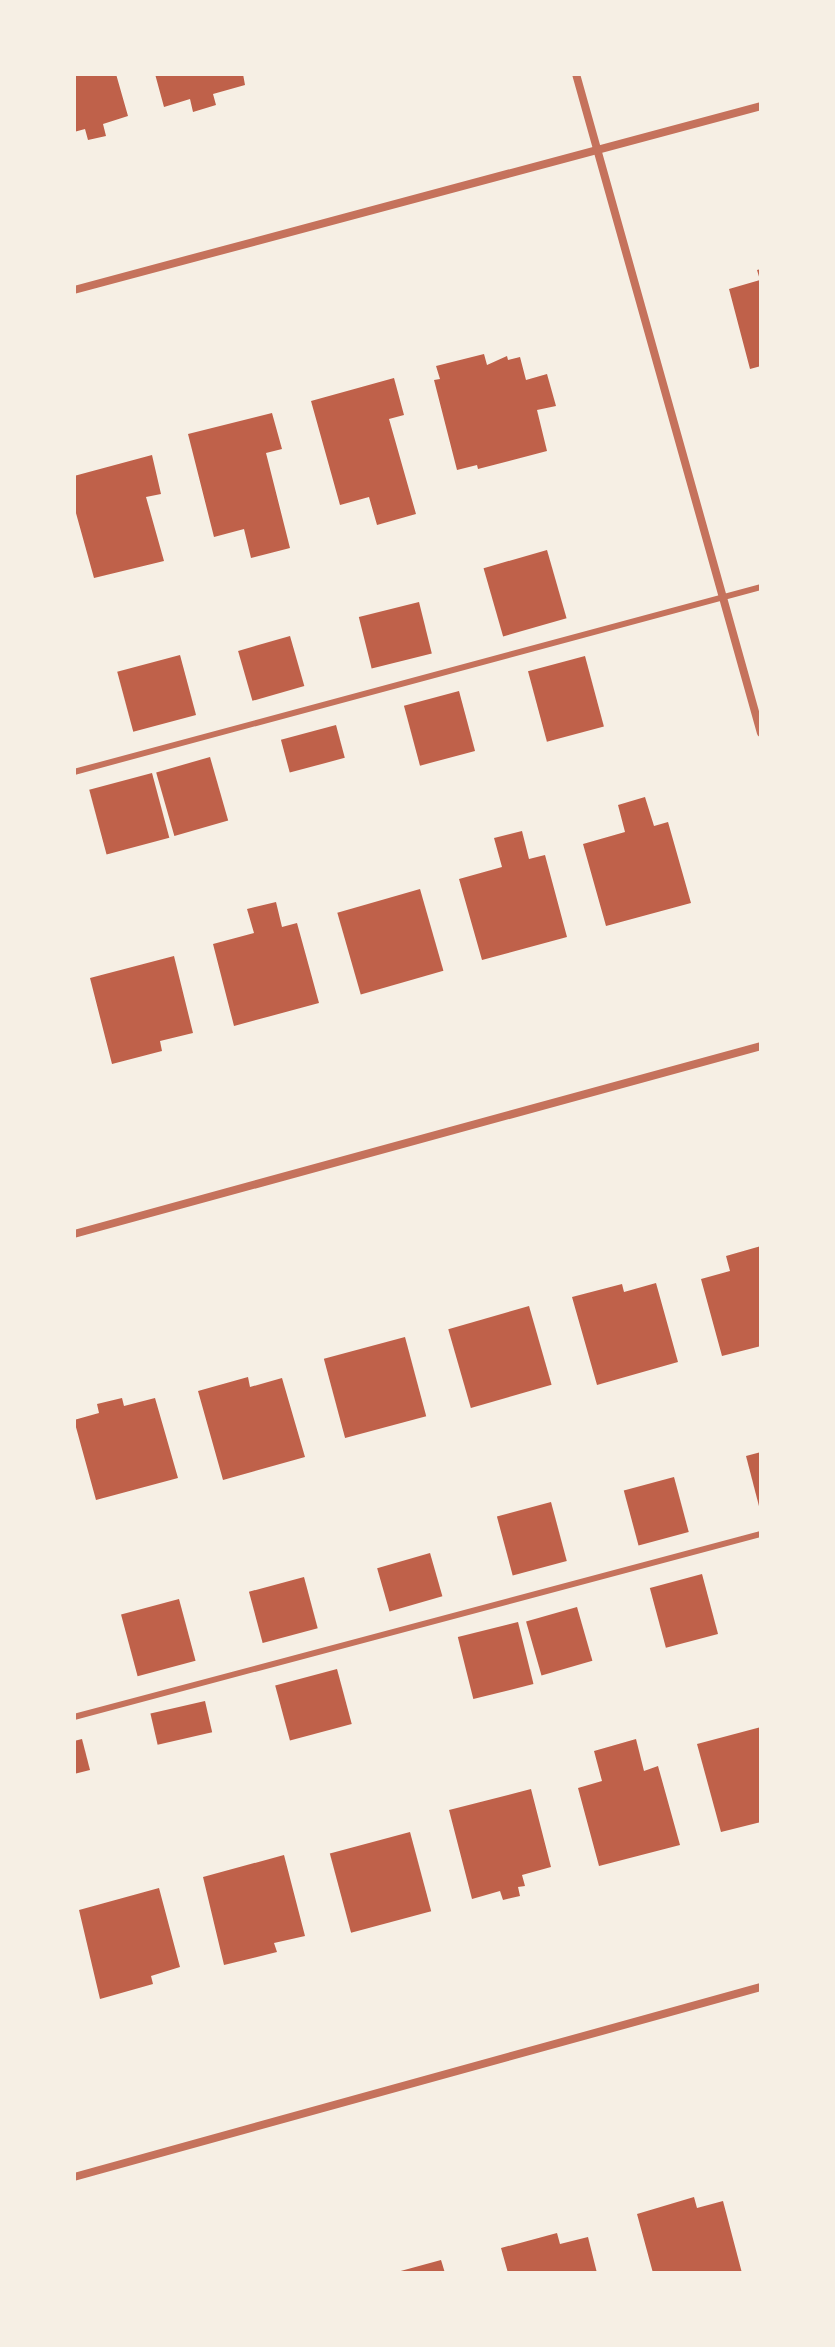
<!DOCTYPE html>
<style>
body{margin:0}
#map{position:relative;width:835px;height:2347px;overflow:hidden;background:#f6efe4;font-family:"Exo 2",sans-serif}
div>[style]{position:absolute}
.building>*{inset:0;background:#bf614a;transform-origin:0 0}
.service>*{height:6px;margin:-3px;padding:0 3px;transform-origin:3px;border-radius:3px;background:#c5725c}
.minor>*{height:8px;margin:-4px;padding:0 4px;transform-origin:4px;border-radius:4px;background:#c5725c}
span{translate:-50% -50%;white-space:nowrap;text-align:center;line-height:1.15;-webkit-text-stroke:8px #f6efe4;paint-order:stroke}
.frame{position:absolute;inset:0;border:76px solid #f6efe4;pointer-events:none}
</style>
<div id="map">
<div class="building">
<i style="clip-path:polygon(74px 74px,116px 74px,128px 116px,103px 124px,106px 136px,88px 140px,85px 129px,74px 132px)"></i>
<i style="clip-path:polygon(155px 74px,243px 74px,245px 85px,213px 94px,216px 105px,193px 112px,190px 99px,164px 107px)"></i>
<i style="clip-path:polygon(761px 269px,761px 366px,750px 369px,729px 289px,760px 280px,757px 270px)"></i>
<i style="clip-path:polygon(484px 354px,487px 365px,507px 356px,508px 360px,520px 357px,526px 380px,547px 374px,556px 406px,537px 410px,547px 451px,478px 469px,477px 465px,457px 470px,434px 380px,440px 379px,436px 366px)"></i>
<i style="clip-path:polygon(394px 378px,404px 415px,389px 419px,416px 514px,377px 525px,369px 497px,340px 505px,311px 401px)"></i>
<i style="clip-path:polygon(272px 413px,282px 449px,266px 453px,290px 548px,251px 558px,244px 529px,214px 537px,188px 434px)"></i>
<i style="clip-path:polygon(152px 455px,161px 494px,146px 497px,164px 561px,94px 578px,74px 506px,74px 476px)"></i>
<i style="left:547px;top:550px;width:71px;height:66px;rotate:74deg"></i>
<i style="left:419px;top:602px;width:53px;height:62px;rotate:76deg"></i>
<i style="left:290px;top:636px;width:52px;height:54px;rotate:74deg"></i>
<i style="left:180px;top:655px;width:62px;height:65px;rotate:75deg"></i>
<i style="left:585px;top:656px;width:73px;height:59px;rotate:75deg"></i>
<i style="left:459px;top:691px;width:62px;height:57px;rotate:75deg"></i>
<i style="left:336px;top:725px;width:34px;height:57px;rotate:75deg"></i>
<i style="left:210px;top:757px;width:66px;height:56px;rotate:74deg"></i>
<i style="left:152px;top:773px;width:67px;height:65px;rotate:75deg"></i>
<i style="clip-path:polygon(645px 797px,654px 826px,668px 822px,691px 903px,606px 926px,583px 844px,625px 832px,618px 805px)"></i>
<i style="clip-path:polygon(522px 831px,529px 859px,545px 855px,567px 937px,482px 960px,459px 879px,502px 867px,494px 838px)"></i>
<i style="left:420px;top:889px;width:85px;height:86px;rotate:74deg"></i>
<i style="clip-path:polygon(276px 902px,282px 927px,297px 923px,319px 1003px,234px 1026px,213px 944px,254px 933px,247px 909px)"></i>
<i style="clip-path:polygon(174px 956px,193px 1033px,160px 1041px,162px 1051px,112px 1064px,90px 978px)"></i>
<i style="clip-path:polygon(761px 1246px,761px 1346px,722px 1356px,701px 1279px,730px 1271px,726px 1256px)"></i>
<i style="clip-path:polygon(656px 1283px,678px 1362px,597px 1385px,572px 1297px,622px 1284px,624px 1292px)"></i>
<i style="left:529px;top:1306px;width:82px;height:84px;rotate:74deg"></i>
<i style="left:405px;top:1337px;width:82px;height:84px;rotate:75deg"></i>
<i style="clip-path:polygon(248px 1377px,250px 1387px,282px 1378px,305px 1457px,223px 1480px,198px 1391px)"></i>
<i style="clip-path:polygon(122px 1398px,124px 1406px,155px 1398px,178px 1478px,96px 1500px,74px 1420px,99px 1413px,97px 1404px)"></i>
<i style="clip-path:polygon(761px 1452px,761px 1510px,760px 1510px,746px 1456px)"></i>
<i style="left:674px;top:1477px;width:57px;height:52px;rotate:75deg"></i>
<i style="left:551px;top:1502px;width:61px;height:56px;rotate:75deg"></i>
<i style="left:430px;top:1553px;width:45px;height:55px;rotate:74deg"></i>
<i style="left:702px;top:1574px;width:62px;height:54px;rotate:75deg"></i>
<i style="left:304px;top:1577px;width:53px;height:57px;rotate:75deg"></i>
<i style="left:179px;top:1599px;width:64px;height:60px;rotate:75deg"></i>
<i style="left:577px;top:1607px;width:56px;height:53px;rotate:74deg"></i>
<i style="left:518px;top:1622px;width:64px;height:62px;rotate:76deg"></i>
<i style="left:337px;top:1669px;width:57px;height:64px;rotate:75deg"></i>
<i style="left:205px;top:1701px;width:32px;height:56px;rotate:77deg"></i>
<i style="clip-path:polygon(761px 1727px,761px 1822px,721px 1832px,697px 1744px)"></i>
<i style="clip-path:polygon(82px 1739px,90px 1770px,74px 1774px,74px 1741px)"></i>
<i style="clip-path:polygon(636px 1739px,644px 1771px,658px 1766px,680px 1845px,599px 1866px,578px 1788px,602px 1781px,594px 1751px)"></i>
<i style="clip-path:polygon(531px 1789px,551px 1867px,522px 1875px,525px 1886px,518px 1887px,520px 1896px,503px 1900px,500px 1891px,472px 1899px,449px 1810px)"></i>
<i style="left:410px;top:1832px;width:82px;height:83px;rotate:75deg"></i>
<i style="clip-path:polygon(284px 1855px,305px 1936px,274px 1943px,277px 1952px,224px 1965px,203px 1877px)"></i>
<i style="clip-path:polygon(159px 1888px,180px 1967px,151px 1976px,153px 1984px,100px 1999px,79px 1910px)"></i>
<i style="clip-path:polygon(694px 2197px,697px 2208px,723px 2201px,742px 2273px,653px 2273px,637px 2214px)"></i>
<i style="clip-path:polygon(557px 2233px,560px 2244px,588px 2237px,597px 2273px,508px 2273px,501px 2248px)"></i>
<i style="clip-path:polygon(441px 2260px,445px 2273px,398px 2273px,397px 2272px)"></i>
</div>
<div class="service">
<i style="left:74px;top:772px;width:711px;rotate:-15.07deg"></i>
<i style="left:74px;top:1717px;width:711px;rotate:-14.92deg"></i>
</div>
<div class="minor">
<i style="left:576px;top:74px;width:684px;rotate:74.32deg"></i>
<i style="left:74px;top:290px;width:711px;rotate:-14.99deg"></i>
<i style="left:74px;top:1234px;width:712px;rotate:-15.3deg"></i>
<i style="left:74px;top:2177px;width:713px;rotate:-15.46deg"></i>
</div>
<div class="frame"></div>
</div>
